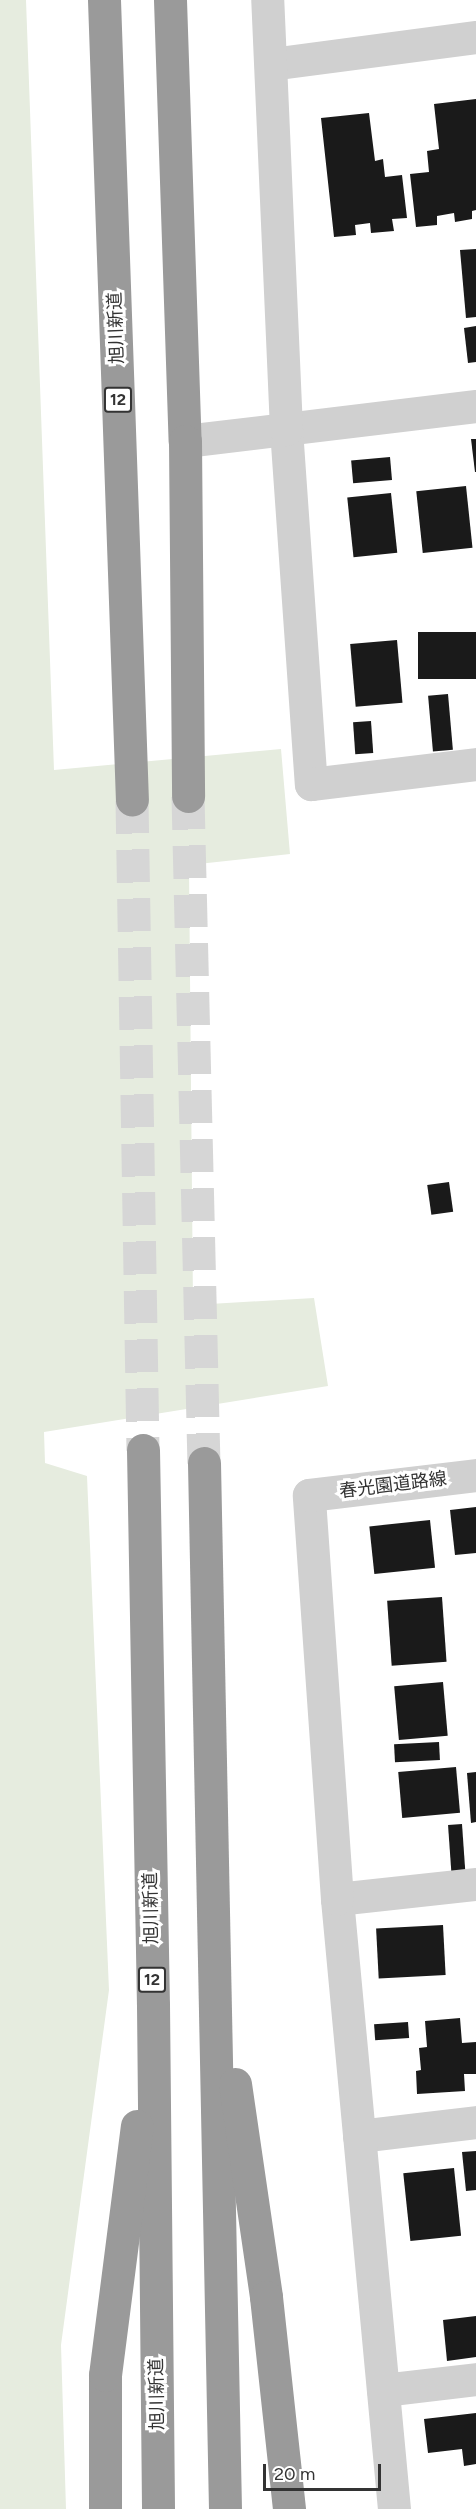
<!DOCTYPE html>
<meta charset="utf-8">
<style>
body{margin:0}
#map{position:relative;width:476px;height:2509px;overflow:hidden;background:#fff;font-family:Figtree,"Noto Sans JP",sans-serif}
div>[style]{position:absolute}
.green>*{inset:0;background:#e6ecdf}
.building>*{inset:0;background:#1a1a1a;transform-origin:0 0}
.highway-tunnel>*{height:33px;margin-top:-16.5px;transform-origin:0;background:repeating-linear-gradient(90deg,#d6d6d6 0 33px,transparent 0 49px)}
.minor>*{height:33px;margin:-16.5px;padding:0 16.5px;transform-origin:16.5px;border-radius:16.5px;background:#d0d0d0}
.highway>*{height:33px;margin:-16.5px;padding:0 16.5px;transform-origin:16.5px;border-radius:16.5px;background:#9a9a9a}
span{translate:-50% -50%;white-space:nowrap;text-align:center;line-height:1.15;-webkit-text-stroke:6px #fff;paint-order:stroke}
.shield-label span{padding:2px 4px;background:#fff;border:2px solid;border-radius:4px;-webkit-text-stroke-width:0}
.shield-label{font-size:16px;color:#333;font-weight:700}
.street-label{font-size:18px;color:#333}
.scale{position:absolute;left:263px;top:2464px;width:118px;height:27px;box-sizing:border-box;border:3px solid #333;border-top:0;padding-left:8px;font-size:18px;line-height:21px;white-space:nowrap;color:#333;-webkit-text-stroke:4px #fff;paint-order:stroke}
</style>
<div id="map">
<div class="green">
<i style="clip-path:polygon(0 0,26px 0,54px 770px,281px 749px,290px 854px,189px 865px,193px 1305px,314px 1298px,328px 1386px,44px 1432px,45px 1463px,87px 1476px,109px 1990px,61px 2345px,66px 2509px,0 2509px)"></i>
</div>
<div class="building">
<i style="clip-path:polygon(476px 99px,476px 210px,472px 211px,472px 219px,455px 222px,454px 213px,437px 216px,437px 225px,416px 227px,410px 174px,429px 172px,427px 151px,439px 149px,434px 104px)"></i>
<i style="clip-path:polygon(369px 113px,375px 161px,383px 159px,385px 177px,402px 175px,407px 218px,392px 219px,394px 231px,371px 233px,370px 223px,355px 225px,356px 235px,334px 237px,321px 118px)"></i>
<i style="clip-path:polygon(476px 249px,476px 317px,466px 318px,460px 250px)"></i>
<i style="clip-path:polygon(476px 326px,476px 362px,468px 363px,464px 328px)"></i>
<i style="clip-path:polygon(471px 439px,476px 439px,476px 472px,475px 472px)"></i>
<i style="left:390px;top:457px;width:23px;height:39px;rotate:85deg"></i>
<i style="left:466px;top:486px;width:62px;height:50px;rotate:84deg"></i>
<i style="left:391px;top:493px;width:60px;height:44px;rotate:84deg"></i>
<i style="left:476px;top:632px;width:47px;height:58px;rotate:90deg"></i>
<i style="left:397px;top:640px;width:63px;height:47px;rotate:85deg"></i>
<i style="left:448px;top:694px;width:56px;height:20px;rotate:85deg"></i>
<i style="left:371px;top:721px;width:32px;height:18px;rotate:86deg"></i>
<i style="left:449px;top:1182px;width:30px;height:22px;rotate:82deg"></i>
<i style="clip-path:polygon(476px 1507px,476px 1553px,455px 1555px,450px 1510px)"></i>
<i style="left:430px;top:1520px;width:48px;height:61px;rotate:84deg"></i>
<i style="left:442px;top:1597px;width:65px;height:55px;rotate:86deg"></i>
<i style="left:443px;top:1682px;width:54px;height:49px;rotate:85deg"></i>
<i style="left:439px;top:1742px;width:18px;height:45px;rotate:87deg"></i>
<i style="left:456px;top:1767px;width:46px;height:58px;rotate:85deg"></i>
<i style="clip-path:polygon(476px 1772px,476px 1822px,471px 1823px,467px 1773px)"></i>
<i style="left:462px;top:1824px;width:47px;height:14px;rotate:86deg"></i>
<i style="left:443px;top:1925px;width:50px;height:67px;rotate:87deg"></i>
<i style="clip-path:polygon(460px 2018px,462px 2043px,476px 2042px,476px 2074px,464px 2074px,465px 2091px,417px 2094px,416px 2071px,421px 2070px,419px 2048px,427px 2047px,425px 2021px)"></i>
<i style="left:408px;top:2022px;width:16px;height:34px;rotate:86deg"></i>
<i style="clip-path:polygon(476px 2151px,476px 2190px,466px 2191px,462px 2152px)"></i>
<i style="left:454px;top:2168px;width:68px;height:51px;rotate:84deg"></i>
<i style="clip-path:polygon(476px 2316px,476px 2357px,447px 2361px,443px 2320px)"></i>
<i style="clip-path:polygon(476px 2413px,476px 2464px,464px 2466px,462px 2449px,428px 2453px,424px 2419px)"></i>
</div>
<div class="highway-tunnel">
<i style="left:188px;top:796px;width:667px;rotate:88.63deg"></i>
<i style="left:132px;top:800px;width:650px;rotate:89.03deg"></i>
</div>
<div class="minor">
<i style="left:271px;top:64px;width:207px;rotate:-7.5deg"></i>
<i style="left:476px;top:406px;width:191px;rotate:173.1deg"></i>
<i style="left:286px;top:429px;width:356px;rotate:86deg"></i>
<i style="left:311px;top:784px;width:166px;rotate:-6.9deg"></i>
<i style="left:185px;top:441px;width:102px;rotate:-6.8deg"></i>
<i style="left:286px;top:429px;width:429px;rotate:-92.5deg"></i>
<i style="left:337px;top:1899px;width:140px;rotate:-6.2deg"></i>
<i style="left:359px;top:2136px;width:118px;rotate:-6.8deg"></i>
<i style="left:383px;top:2390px;width:94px;rotate:-6.7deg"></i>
<i style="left:394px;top:2509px;width:613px;rotate:-95.34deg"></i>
<i style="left:337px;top:1899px;width:405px;rotate:-94deg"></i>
<i style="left:309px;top:1495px;width:168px;rotate:-6.8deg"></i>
</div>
<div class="highway">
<i style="left:104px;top:0;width:800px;rotate:88deg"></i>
<i style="left:170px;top:0;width:441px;rotate:88.1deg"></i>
<i style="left:185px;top:441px;width:355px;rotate:89.5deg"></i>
<i style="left:143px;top:1450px;width:555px;rotate:88.97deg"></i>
<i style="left:153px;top:2005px;width:504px;rotate:89.43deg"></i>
<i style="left:204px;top:1463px;width:1046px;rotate:88.85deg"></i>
<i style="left:235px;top:2084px;width:215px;rotate:81.7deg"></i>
<i style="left:266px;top:2297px;width:213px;rotate:83.8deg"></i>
<i style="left:105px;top:2509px;width:134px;rotate:-90deg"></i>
<i style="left:105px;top:2375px;width:251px;rotate:-82.7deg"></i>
</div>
<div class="shield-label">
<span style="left:118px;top:400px">12</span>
<span style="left:152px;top:1980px">12</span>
</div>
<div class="street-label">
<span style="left:116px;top:328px;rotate:-92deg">旭川新道</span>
<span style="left:393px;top:1485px;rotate:-7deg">春光園道路線</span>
<span style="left:151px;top:1908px;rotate:-91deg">旭川新道</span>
<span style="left:157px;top:2394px;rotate:-91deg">旭川新道</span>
</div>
<div class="scale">20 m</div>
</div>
